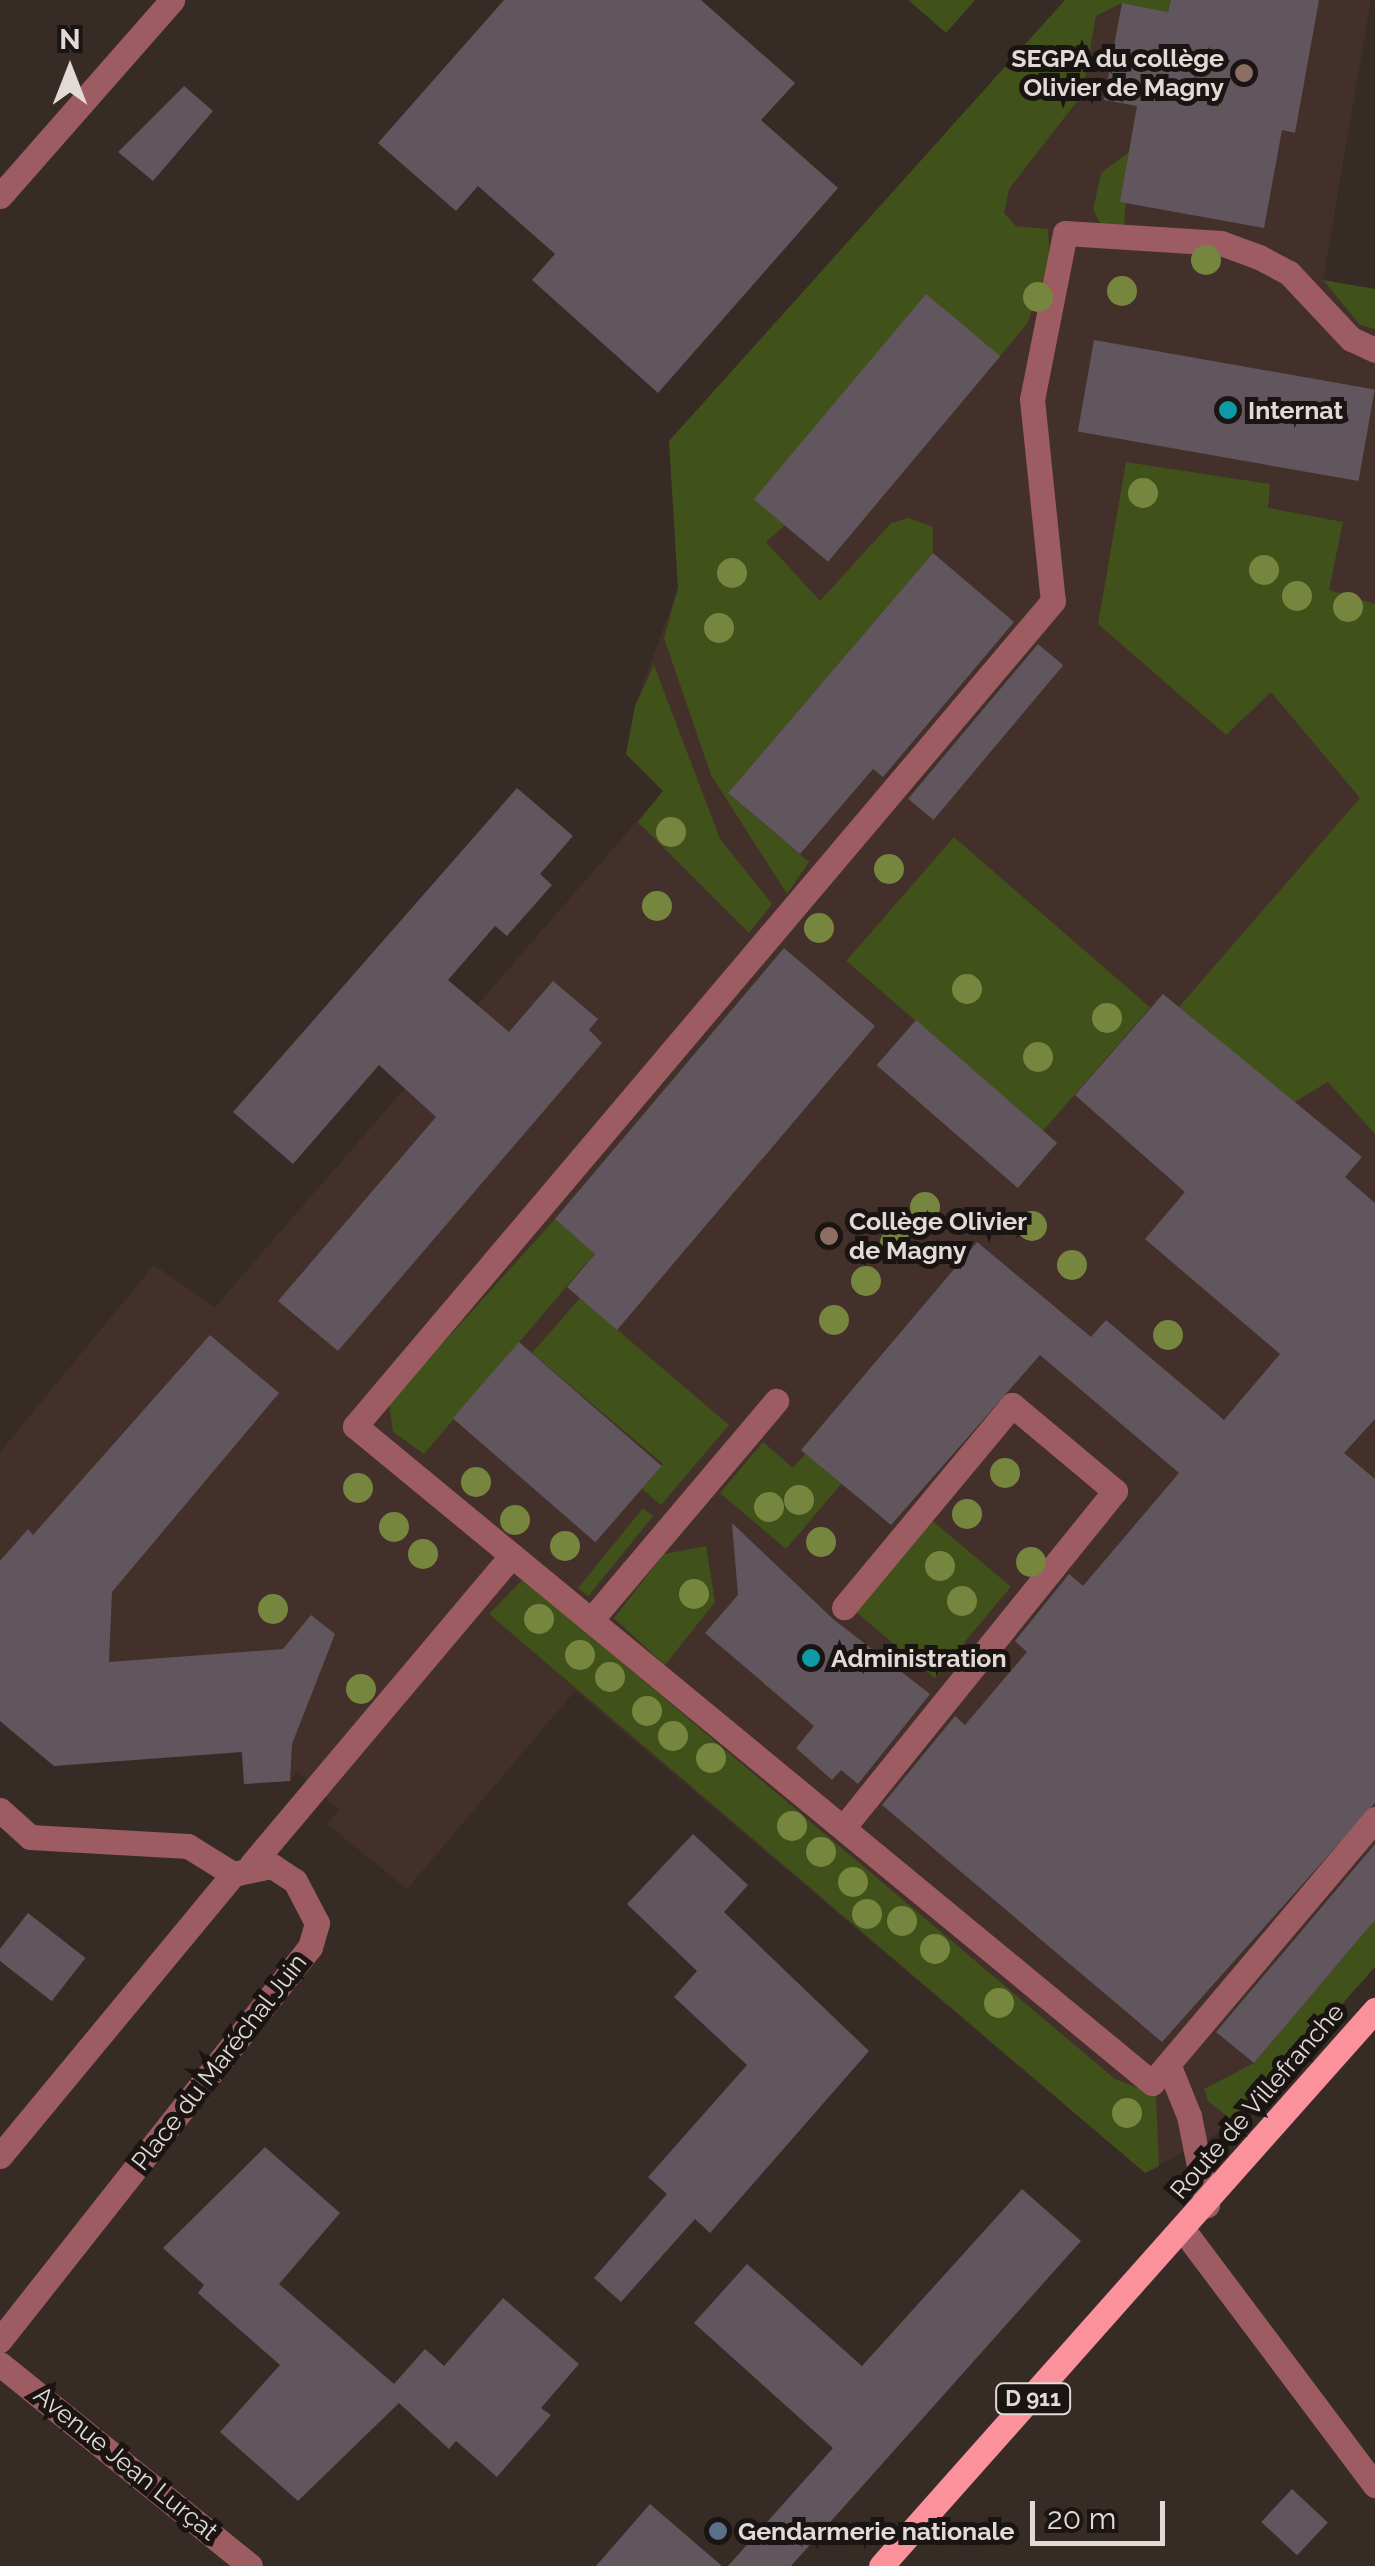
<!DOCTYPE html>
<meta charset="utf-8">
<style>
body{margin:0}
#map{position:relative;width:1375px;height:2566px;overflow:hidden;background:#362b25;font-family:Raleway,sans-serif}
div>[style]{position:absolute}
.education>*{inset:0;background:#43302a}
.green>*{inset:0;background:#40511a;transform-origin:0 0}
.building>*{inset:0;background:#61565e;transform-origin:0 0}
.minor>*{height:25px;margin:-12.5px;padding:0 12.5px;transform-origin:12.5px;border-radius:12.5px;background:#9c5c62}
.major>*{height:25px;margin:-12.5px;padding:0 12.5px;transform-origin:12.5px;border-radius:12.5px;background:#fa919b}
.trees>*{width:30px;height:30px;margin:-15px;border-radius:50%;background:#76863f}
.dots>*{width:28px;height:28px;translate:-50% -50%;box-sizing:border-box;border:5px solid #1a1512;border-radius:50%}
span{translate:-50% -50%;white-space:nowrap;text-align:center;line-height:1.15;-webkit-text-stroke:10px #1a1512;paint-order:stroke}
.shield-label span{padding:2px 8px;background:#1a1512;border:2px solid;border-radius:8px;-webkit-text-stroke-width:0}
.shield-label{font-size:22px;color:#e1dad6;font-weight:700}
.poi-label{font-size:25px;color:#e1dad6;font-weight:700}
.right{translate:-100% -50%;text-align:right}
.left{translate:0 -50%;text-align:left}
.street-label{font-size:25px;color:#e1dad6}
.north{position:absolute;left:20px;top:20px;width:100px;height:100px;-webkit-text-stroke:8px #1a1512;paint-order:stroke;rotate:0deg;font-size:28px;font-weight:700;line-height:40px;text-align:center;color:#e1dad6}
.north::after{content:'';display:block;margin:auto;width:35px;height:45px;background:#e1dad6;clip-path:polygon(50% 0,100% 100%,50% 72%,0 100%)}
.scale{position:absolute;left:1030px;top:2501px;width:135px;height:45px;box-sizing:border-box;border:5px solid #e1dad6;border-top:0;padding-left:12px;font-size:30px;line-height:35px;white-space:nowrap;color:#e1dad6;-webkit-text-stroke:8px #1a1512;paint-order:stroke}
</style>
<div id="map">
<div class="education">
<i style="clip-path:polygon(1065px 0,1371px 0,1323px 280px,1375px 289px,1375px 1967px,1236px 2123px,1145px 2173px,575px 1691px,407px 1889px,327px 1824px,339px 1810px,297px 1772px,290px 1781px,244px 1784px,241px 1752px,54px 1766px,0 1721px,0 1452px,154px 1265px,215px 1307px,663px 791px,626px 754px,635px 706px,678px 588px,669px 441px)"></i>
</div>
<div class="green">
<i style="clip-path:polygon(908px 0,975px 0,946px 33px)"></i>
<i style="clip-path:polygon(1065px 0,1171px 0,1168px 12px,1122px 3px,1096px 16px,1082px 95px,1009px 189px,1004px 213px,1016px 226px,1048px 229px,1050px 262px,1027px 324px,1000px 356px,755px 500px,785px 525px,766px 542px,820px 601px,891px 523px,909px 518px,933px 527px,933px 553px,728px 793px,809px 862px,787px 894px,711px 775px,664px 638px,678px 588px,669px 441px)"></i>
<i style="clip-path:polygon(1129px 152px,1124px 228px,1101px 225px,1093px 210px,1101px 173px)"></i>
<i style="clip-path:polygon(1323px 280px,1375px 289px,1375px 329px,1360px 325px)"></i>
<i style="clip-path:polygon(1126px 462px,1270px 484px,1268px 508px,1343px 522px,1329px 590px,1375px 604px,1375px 1134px,1328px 1082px,1291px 1104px,1179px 1007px,1360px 798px,1271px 692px,1226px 735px,1098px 624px)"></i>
<i style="clip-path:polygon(654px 665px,720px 839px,772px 904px,749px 933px,638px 822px,663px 791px,626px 754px,635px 706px)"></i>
<i style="left:954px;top:837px;width:260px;height:164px;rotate:41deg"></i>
<i style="clip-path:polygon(555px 1219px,595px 1253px,424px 1454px,393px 1432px,389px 1403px)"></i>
<i style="clip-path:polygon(580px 1298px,729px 1425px,661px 1505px,642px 1489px,663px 1464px,532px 1353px)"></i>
<i style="clip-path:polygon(763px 1442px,793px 1468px,806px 1453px,842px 1483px,786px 1549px,720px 1493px)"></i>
<i style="left:643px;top:1508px;width:13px;height:103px;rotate:39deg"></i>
<i style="left:929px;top:1518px;width:107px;height:119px;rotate:40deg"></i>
<i style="clip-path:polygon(706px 1546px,715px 1602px,665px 1665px,614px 1618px,664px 1554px)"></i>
<i style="clip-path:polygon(523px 1579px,1115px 2079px,1156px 2095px,1159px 2166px,1145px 2173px,489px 1614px)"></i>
<i style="clip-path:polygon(1375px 1920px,1375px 1967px,1236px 2123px,1208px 2101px,1204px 2089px,1254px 2063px)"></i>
</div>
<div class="building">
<i style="clip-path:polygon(504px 0,701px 0,795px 83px,761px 120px,838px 188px,658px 393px,532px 280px,555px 254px,478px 186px,456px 211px,378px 143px)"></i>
<i style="clip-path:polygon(1171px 0,1319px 0,1295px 133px,1282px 130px,1264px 228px,1120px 202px,1137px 106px,1104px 100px,1122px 3px,1168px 12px)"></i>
<i style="clip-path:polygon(184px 86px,213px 111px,153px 181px,118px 152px)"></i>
<i style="left:926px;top:294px;width:97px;height:268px;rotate:40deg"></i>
<i style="left:1094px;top:340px;width:285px;height:93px;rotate:10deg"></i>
<i style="clip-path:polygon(933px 553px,1014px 622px,883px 777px,873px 769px,800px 854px,728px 793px)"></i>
<i style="left:1038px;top:644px;width:33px;height:202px;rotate:40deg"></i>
<i style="clip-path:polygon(517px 788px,573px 836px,540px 874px,552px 885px,507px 936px,495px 926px,448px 980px,509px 1032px,553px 981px,598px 1019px,589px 1030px,602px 1043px,338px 1351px,278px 1301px,436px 1117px,379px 1065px,293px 1164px,233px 1112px)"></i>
<i style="clip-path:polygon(784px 948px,875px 1026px,617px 1330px,567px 1287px,595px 1254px,555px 1219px)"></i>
<i style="clip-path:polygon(1163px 994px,1362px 1157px,1345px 1177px,1375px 1203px,1375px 1419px,1344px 1453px,1375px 1479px,1375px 1803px,1162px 2042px,882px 1805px,955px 1716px,965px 1725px,1027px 1652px,1015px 1641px,1069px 1574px,1083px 1586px,1179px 1473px,1040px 1355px,891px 1525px,801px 1450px,977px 1242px,1091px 1337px,1106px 1320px,1224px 1420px,1280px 1354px,1145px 1239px,1185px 1192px,1075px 1095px)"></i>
<i style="left:916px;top:1020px;width:187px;height:60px;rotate:41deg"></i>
<i style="clip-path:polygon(210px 1335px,279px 1393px,112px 1592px,109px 1662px,283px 1649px,311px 1615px,335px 1634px,292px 1744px,290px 1781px,244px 1784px,242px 1752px,54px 1766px,0 1721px,0 1561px,28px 1529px,33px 1535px)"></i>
<i style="left:519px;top:1342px;width:189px;height:101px;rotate:41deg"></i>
<i style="clip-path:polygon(732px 1523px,833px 1619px,930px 1694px,858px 1784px,841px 1770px,832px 1780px,796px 1748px,814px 1726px,705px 1633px,738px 1595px)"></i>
<i style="clip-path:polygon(693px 1834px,748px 1885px,724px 1912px,869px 2051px,710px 2233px,695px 2219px,621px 2302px,594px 2278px,667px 2194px,648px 2177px,747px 2065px,674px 1997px,697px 1971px,627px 1904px)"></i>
<i style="clip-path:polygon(1375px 1844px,1375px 1920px,1254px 2063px,1216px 2032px)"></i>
<i style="left:28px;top:1913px;width:73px;height:55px;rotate:38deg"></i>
<i style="clip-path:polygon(265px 2147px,340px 2213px,279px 2284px,394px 2384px,425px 2349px,444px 2366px,503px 2298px,579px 2364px,541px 2408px,551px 2415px,497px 2477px,456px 2441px,449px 2449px,399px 2403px,298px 2501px,220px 2432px,280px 2365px,198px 2293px,204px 2285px,163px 2248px)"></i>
<i style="clip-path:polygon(1022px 2189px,1081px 2241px,791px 2566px,728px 2566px,833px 2448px,694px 2323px,747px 2264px,862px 2366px)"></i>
<i style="left:1292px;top:2489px;width:49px;height:45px;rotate:43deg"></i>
<i style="clip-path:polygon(650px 2504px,722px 2566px,596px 2566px)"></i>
</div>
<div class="minor">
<i style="left:0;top:196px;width:261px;rotate:-48.7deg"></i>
<i style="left:1375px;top:350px;width:26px;rotate:-155deg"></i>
<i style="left:1351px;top:339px;width:91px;rotate:-133.2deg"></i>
<i style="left:1289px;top:273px;width:34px;rotate:-152deg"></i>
<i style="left:1259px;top:257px;width:40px;rotate:-159.8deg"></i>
<i style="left:1221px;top:243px;width:156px;rotate:-176.3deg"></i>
<i style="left:1065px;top:233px;width:169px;rotate:101.2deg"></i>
<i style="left:1032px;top:399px;width:203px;rotate:84.1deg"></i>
<i style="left:1053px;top:601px;width:1081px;rotate:130.23deg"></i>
<i style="left:355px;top:1426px;width:1033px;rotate:39.5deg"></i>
<i style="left:1152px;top:2083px;width:346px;rotate:-49.8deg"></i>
<i style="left:591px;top:1620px;width:287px;rotate:-49.8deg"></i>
<i style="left:0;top:1810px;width:40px;rotate:42deg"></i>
<i style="left:30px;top:1837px;width:158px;rotate:3.3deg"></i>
<i style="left:188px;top:1846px;width:53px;rotate:31.9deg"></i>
<i style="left:843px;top:1828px;width:433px;rotate:-51.1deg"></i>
<i style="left:1115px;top:1491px;width:134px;rotate:-140.1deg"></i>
<i style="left:1012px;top:1405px;width:263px;rotate:129.7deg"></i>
<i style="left:251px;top:1865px;width:405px;rotate:-49.9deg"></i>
<i style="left:1168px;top:2064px;width:56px;rotate:68deg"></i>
<i style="left:1189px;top:2116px;width:91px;rotate:78.6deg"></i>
<i style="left:0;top:2156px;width:366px;rotate:-50.4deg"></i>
<i style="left:233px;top:1874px;width:40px;rotate:-12deg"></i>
<i style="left:272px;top:1866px;width:27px;rotate:33deg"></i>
<i style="left:295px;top:1881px;width:47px;rotate:62.4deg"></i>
<i style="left:317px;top:1923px;width:25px;rotate:106deg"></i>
<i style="left:310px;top:1947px;width:501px;rotate:128.27deg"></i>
<i style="left:1184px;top:2231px;width:318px;rotate:53.1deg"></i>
<i style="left:0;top:2364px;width:321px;rotate:38.9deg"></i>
</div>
<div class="major">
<i style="left:881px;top:2566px;width:744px;rotate:-48.38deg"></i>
</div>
<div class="trees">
<i style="left:1206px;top:260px"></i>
<i style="left:1122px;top:291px"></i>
<i style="left:1038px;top:297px"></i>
<i style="left:1143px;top:493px"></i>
<i style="left:1264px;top:570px"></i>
<i style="left:732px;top:573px"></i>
<i style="left:1297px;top:596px"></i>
<i style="left:1348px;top:607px"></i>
<i style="left:719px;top:628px"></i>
<i style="left:671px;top:832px"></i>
<i style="left:889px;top:869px"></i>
<i style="left:657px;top:906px"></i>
<i style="left:819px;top:928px"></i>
<i style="left:967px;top:989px"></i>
<i style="left:1107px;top:1018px"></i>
<i style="left:1038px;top:1057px"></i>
<i style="left:925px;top:1207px"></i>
<i style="left:1032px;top:1226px"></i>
<i style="left:895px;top:1243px"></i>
<i style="left:1072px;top:1265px"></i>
<i style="left:866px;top:1281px"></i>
<i style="left:834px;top:1320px"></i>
<i style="left:1168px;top:1335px"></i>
<i style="left:1005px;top:1473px"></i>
<i style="left:476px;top:1482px"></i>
<i style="left:358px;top:1488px"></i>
<i style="left:799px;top:1500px"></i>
<i style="left:769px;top:1507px"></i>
<i style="left:967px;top:1514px"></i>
<i style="left:515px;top:1520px"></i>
<i style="left:394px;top:1527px"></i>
<i style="left:821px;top:1542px"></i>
<i style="left:565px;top:1546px"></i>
<i style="left:423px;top:1554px"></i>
<i style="left:1031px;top:1562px"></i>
<i style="left:940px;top:1566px"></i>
<i style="left:694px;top:1594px"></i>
<i style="left:962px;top:1601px"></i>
<i style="left:273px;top:1609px"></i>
<i style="left:539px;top:1619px"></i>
<i style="left:580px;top:1655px"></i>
<i style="left:610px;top:1677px"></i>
<i style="left:361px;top:1689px"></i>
<i style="left:647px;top:1711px"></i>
<i style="left:673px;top:1736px"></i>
<i style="left:711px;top:1758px"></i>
<i style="left:792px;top:1826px"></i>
<i style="left:821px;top:1852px"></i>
<i style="left:853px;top:1882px"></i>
<i style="left:867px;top:1914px"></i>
<i style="left:902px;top:1921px"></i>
<i style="left:935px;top:1949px"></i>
<i style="left:999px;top:2003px"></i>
<i style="left:1127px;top:2113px"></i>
</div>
<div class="dots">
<i style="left:1244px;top:73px;background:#8d6e63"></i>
<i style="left:1228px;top:410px;background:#0f9aa8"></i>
<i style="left:829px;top:1236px;background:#8d6e63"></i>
<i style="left:811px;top:1658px;background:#0f9aa8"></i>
<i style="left:718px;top:2531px;background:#5c6f8a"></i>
</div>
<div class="shield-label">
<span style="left:1033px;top:2399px">D 911</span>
</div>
<div class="poi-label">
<span class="right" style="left:1224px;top:73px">SEGPA du collège<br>Olivier de Magny</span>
<span class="left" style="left:1248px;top:410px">Internat</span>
<span class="left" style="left:849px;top:1236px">Collège Olivier<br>de Magny</span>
<span class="left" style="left:831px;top:1658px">Administration</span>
<span class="left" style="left:738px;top:2531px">Gendarmerie nationale</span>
</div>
<div class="street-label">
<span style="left:219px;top:2062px;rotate:-52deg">Place du Maréchal Juin</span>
<span style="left:1257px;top:2101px;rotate:-49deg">Route de Villefranche</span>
<span style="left:126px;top:2463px;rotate:39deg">Avenue Jean Lurçat</span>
</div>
<div class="north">N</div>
<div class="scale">20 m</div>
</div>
